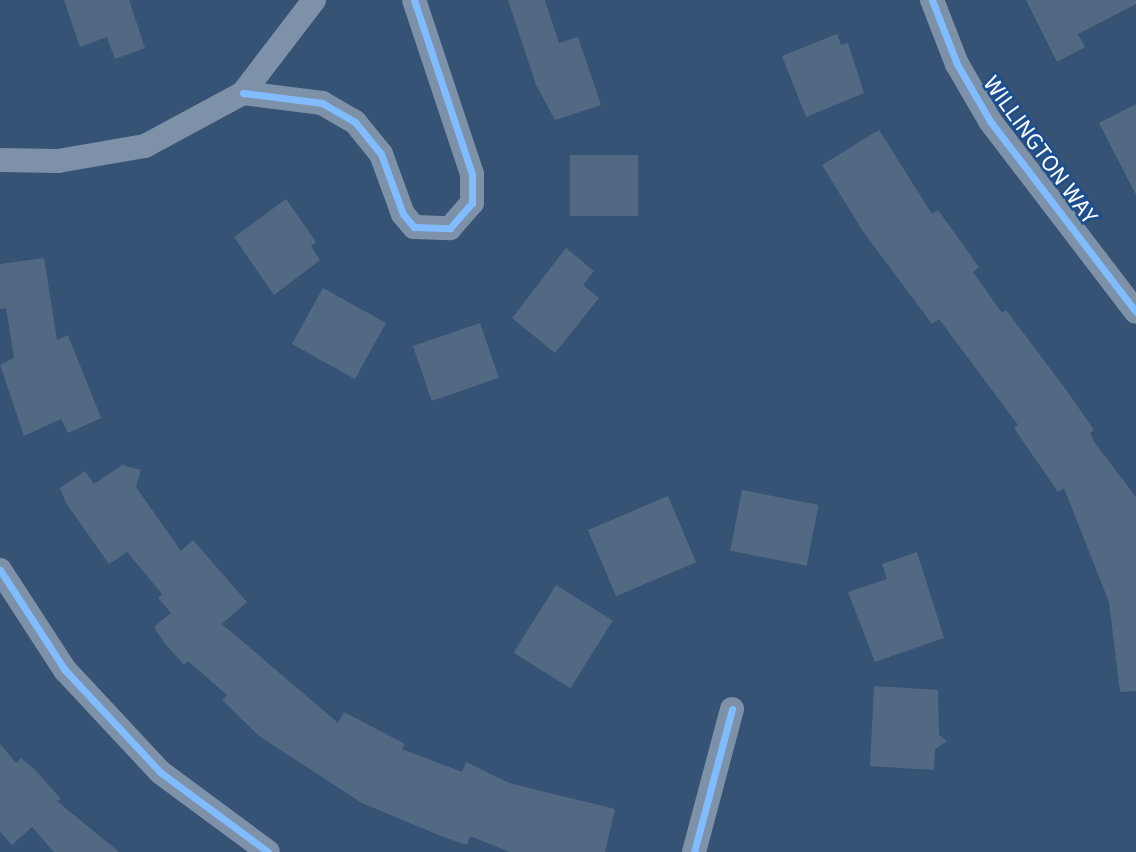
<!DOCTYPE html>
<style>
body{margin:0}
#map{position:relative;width:1136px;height:852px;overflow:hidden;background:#365274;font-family:"Source Sans 3",sans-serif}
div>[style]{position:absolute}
.building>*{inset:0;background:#526984;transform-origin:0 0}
.minor>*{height:24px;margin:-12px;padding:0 12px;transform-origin:12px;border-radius:12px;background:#7d92a8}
.cycleway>*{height:7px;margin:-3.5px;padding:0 3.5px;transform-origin:3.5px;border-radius:3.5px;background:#80bcff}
span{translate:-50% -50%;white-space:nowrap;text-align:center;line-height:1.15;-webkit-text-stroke:5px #1b4f8f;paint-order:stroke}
.street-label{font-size:24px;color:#fff}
</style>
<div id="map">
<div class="building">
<i style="clip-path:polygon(64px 0,129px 0,145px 48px,115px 59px,107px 37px,80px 47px)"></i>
<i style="clip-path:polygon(508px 0,545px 0,559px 43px,578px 37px,601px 105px,555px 120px,536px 85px)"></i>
<i style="clip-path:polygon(1026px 0,1136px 0,1136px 4px,1078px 34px,1085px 47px,1057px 62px)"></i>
<i style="clip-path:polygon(837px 34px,841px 45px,848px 43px,864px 93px,806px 117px,782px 56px)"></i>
<i style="clip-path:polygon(1136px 104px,1136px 195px,1099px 123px)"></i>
<i style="clip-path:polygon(879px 130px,932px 214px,938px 210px,979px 267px,973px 272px,1002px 313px,1006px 310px,1067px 391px,1094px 430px,1090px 433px,1095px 443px,1136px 497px,1136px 691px,1120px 692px,1109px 602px,1064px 488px,1058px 492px,1014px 428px,1018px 425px,939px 319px,932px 324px,864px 233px,822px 165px)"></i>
<i style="left:638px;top:155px;width:61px;height:68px;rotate:90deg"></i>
<i style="clip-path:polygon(286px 199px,316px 242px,311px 246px,320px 260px,274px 295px,234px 237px)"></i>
<i style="clip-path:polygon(566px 248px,594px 271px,583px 285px,599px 298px,555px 353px,512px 318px)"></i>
<i style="clip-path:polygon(44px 258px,57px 340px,68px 335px,101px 418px,68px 433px,61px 419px,24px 436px,0 365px,14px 358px,6px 308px,0 309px,0 264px)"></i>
<i style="left:323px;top:288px;width:72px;height:64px;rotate:29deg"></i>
<i style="left:480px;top:323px;width:58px;height:71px;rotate:71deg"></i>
<i style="clip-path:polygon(122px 465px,141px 470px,136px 487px,181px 551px,193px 540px,247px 602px,222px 624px,338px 723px,344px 712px,405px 744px,402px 749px,462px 772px,466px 762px,509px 783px,615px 809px,605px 852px,510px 852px,470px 836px,467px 845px,441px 836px,362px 803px,259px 736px,222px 700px,227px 695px,188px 661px,184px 665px,163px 641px,154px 627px,171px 613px,158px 598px,162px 594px,127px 552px,109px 564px,66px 503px,60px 488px,85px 471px,94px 484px)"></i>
<i style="left:742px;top:490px;width:78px;height:62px;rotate:11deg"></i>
<i style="left:668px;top:496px;width:72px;height:87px;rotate:67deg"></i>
<i style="clip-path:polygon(917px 552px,944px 638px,875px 662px,848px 592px,887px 579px,882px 564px)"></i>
<i style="left:556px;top:585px;width:67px;height:80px;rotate:32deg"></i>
<i style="clip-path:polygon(874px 686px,938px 690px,939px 735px,947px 741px,935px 749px,934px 770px,870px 766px)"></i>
<i style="clip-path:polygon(0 744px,16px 763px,21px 758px,36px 771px,61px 799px,57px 801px,119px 852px,54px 852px,32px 827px,12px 845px,0 832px)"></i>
</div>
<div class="minor">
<i style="left:932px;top:0;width:69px;rotate:68.7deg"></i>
<i style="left:957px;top:64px;width:66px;rotate:59.9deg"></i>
<i style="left:990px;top:121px;width:240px;rotate:52.6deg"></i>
<i style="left:243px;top:93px;width:80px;rotate:7.2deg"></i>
<i style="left:322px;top:103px;width:38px;rotate:30deg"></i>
<i style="left:355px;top:122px;width:41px;rotate:50.9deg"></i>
<i style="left:381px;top:154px;width:64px;rotate:69.9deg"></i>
<i style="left:403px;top:214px;width:17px;rotate:50deg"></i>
<i style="left:414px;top:227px;width:36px;rotate:2deg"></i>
<i style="left:450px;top:228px;width:33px;rotate:-49deg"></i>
<i style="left:472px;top:203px;width:29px;rotate:-90deg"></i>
<i style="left:472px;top:174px;width:183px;rotate:-108.4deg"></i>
<i style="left:0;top:160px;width:58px;rotate:1deg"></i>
<i style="left:58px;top:161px;width:88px;rotate:-9.8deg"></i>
<i style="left:145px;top:146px;width:111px;rotate:-28.4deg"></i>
<i style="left:243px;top:93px;width:117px;rotate:-52.6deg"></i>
<i style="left:0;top:570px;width:119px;rotate:57deg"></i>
<i style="left:65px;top:670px;width:139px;rotate:47deg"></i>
<i style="left:160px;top:772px;width:134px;rotate:36.5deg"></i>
<i style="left:694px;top:852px;width:148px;rotate:-75.1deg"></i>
</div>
<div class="cycleway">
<i style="left:932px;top:0;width:69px;rotate:68.7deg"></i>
<i style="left:957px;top:64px;width:66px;rotate:59.9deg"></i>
<i style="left:990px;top:121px;width:240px;rotate:52.6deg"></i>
<i style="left:243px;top:93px;width:80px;rotate:7.2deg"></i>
<i style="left:322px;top:103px;width:38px;rotate:30deg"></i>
<i style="left:355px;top:122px;width:41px;rotate:50.9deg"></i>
<i style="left:381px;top:154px;width:64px;rotate:69.9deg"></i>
<i style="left:403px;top:214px;width:17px;rotate:50deg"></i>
<i style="left:414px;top:227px;width:36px;rotate:2deg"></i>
<i style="left:450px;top:228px;width:33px;rotate:-49deg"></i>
<i style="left:472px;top:203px;width:29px;rotate:-90deg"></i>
<i style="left:472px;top:174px;width:183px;rotate:-108.4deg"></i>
<i style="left:0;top:570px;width:119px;rotate:57deg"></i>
<i style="left:65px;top:670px;width:139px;rotate:47deg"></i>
<i style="left:160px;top:772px;width:134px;rotate:36.5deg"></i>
<i style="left:694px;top:852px;width:148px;rotate:-75.1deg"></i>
</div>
<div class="street-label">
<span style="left:1040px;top:150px;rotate:54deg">WILLINGTON WAY</span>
</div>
</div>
